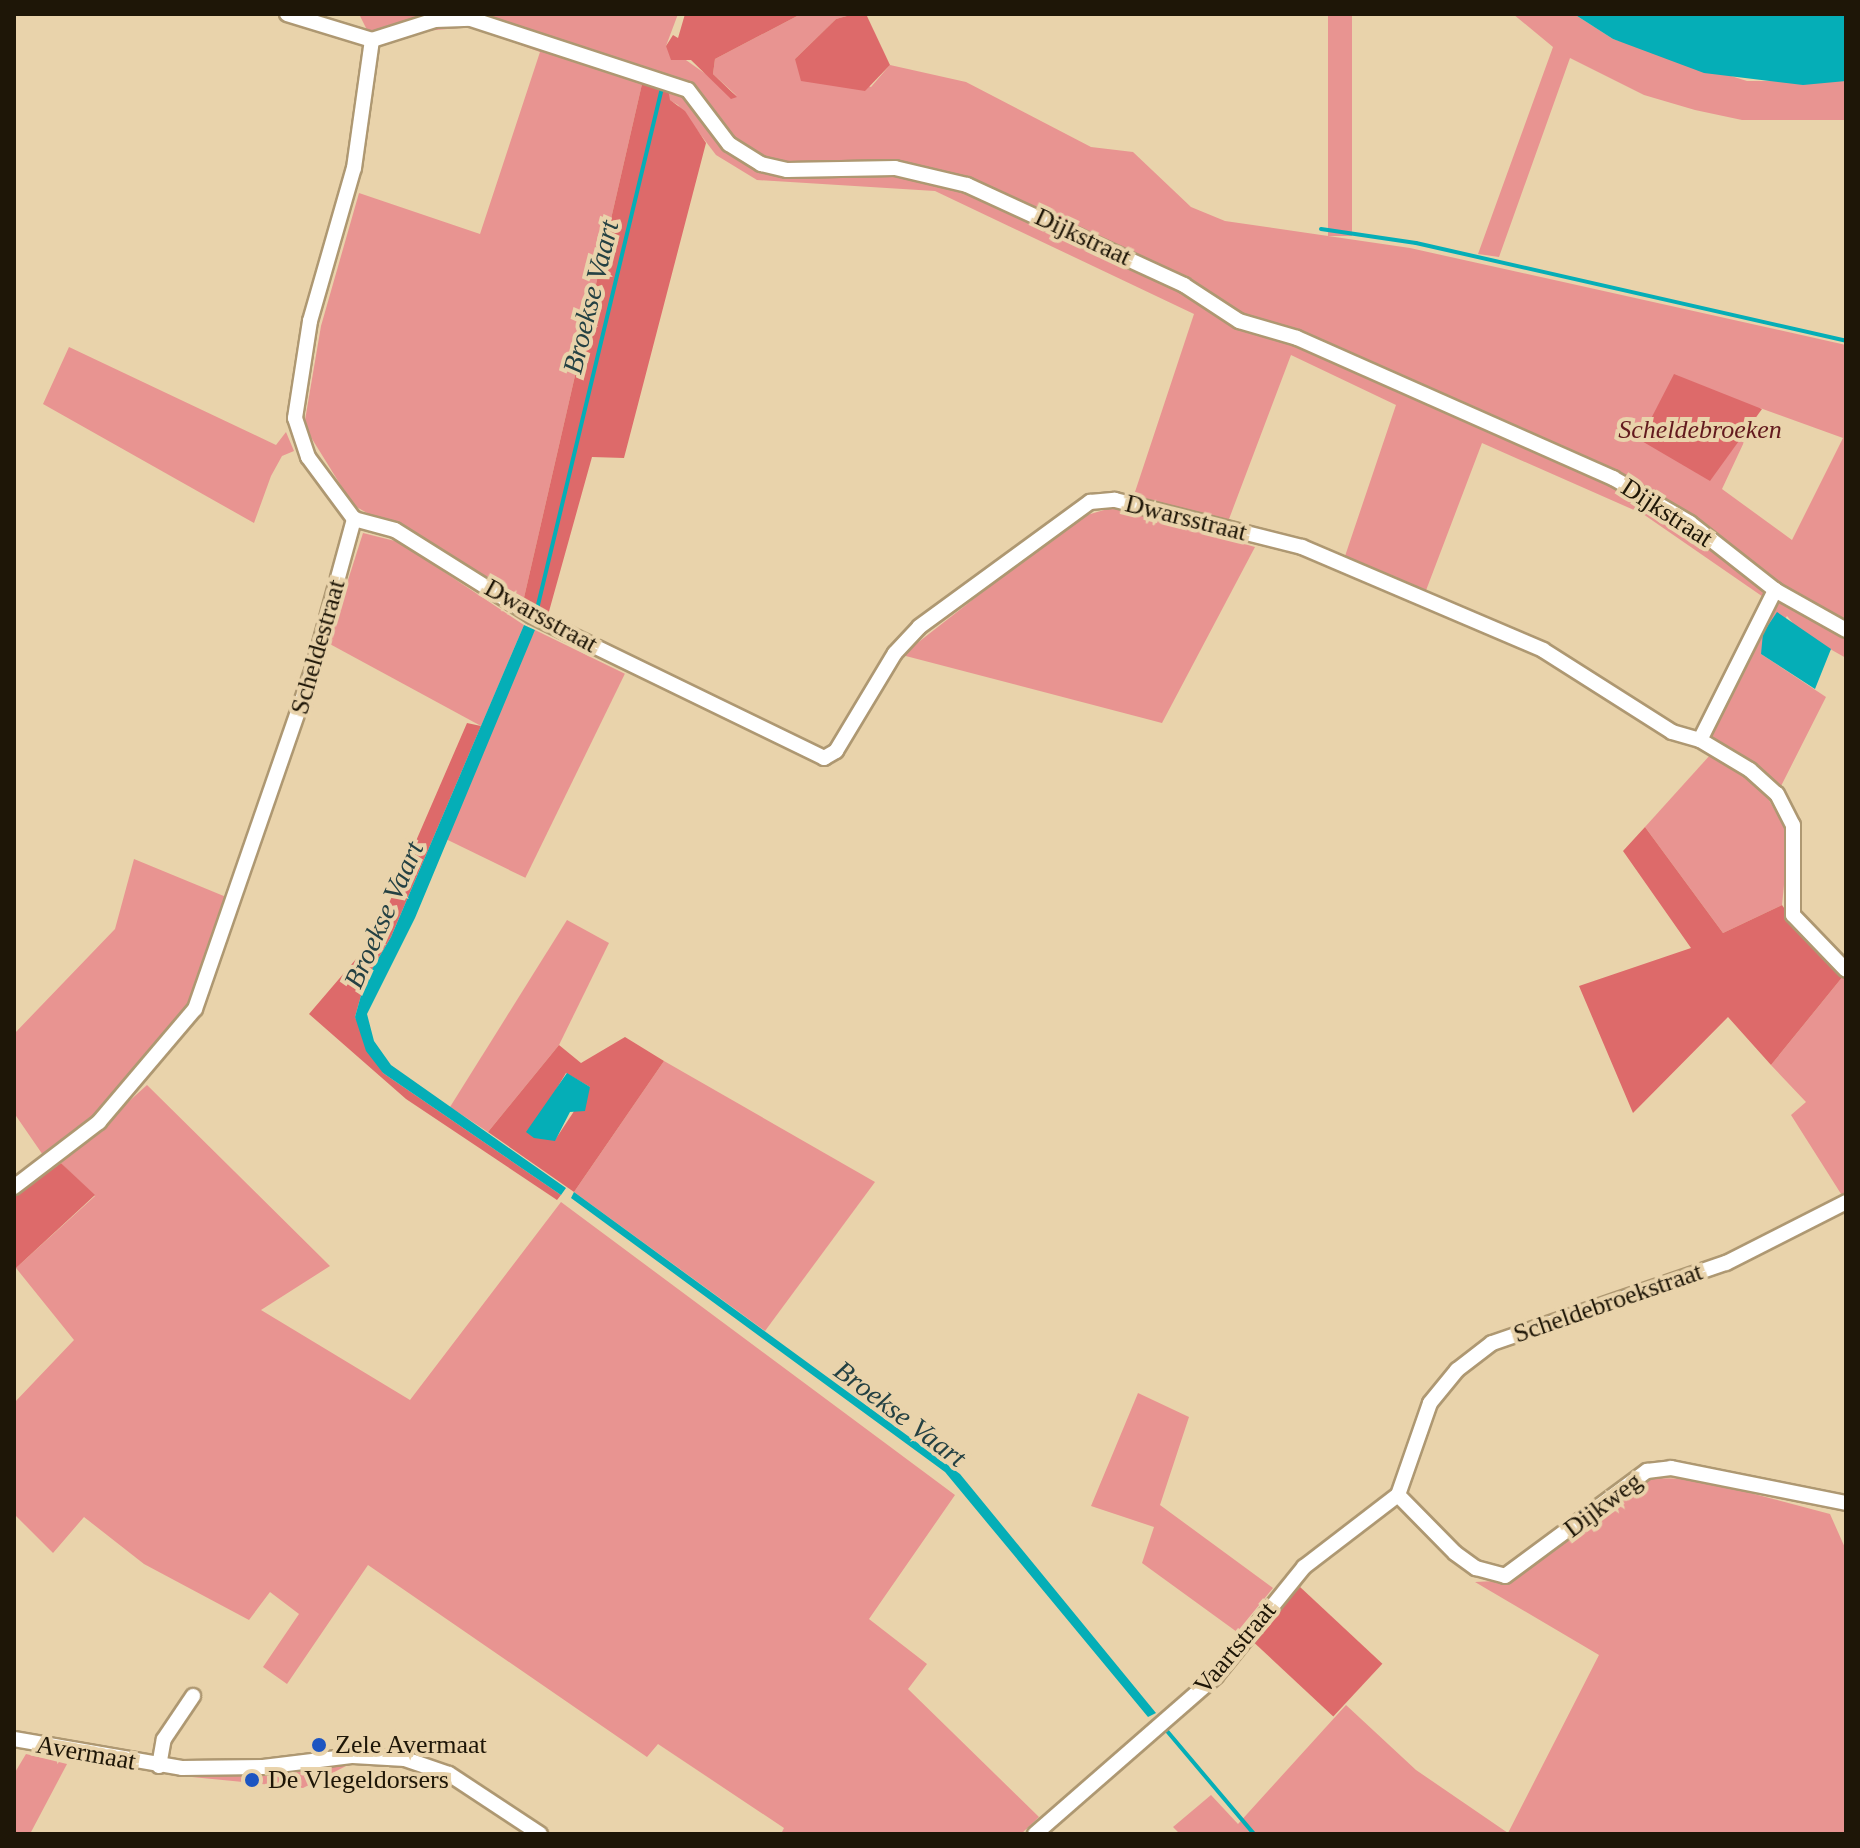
<!DOCTYPE html>
<style>
body{margin:0}
#map{position:relative;width:1860px;height:1848px;overflow:hidden;background:#e9d3ab;font-family:Georgia,serif}
div>[style]{position:absolute}
.green>*{inset:0;background:#e89491;transform-origin:0 0}
.forest>*{inset:0;background:#dd6a6a;transform-origin:0 0}
.water>*{inset:0;background:#05aeb7}
.stream>*{height:4px;margin:-2px;padding:0 2px;transform-origin:2px;border-radius:2px;background:#05aeb7}
.roads{filter:drop-shadow(2px 0 #ae9872) drop-shadow(-2px 0 #ae9872) drop-shadow(0 2px #ae9872) drop-shadow(0 -2px #ae9872)}
.minor>*{height:14px;margin:-7px;padding:0 7px;transform-origin:7px;border-radius:7px;background:#fff}
.dots>*{width:22px;height:22px;translate:-50% -50%;box-sizing:border-box;border:4px solid #e9d3ab;border-radius:50%}
span{translate:-50% -50%;white-space:nowrap;text-align:center;line-height:1.15;-webkit-text-stroke:8px #e9d3ab;paint-order:stroke}
.street-label{font-size:26px;color:#1e1607}
.park-label{font-size:26px;color:#631a1e;font-style:italic}
.poi-label{font-size:26px;color:#1e1607}
.left{translate:0 -50%;text-align:left}
.water-label{font-size:28px;color:#244143;font-style:italic}
.frame{position:absolute;inset:0;border:16px solid #1e1607;pointer-events:none}
</style>
<div id="map">
<div class="green">
<i style="clip-path:polygon(evenodd,359px 14px,678px 14px,666px 46px,737px 96px,713px 74px,715px 59px,801px 14px,854px 14px,836px 19px,795px 59px,871px 87px,890px 65px,966px 82px,1091px 147px,1133px 152px,1191px 207px,1225px 221px,1410px 248px,1846px 345px,1846px 658px,1800px 632px,1787px 616px,1761px 654px,1826px 697px,1777px 794px,1700px 740px,1769px 601px,1643px 514px,1482px 443px,1422px 601px,1342px 565px,1396px 405px,1291px 355px,1226px 527px,1131px 504px,1194px 314px,935px 191px,757px 180px,716px 155px,678px 105px,642px 84px,523px 602px,353px 505px,304px 426px,321px 326px,359px 193px,480px 234px,540px 52px,470px 27px,425px 31px,423px 24px,372px 40px,359px 14px,1760px 408px,1843px 438px,1792px 540px,1722px 489px,1760px 408px)"></i>
<i style="left:1328px;top:14px;width:24px;height:222px"></i>
<i style="clip-path:polygon(1513px 14px,1574px 14px,1613px 39px,1747px 81px,1846px 81px,1846px 120px,1742px 120px,1695px 110px,1644px 95px,1570px 58px,1499px 257px,1478px 254px,1553px 47px)"></i>
<i style="clip-path:polygon(69px 347px,276px 445px,286px 432px,294px 451px,282px 456px,271px 476px,254px 523px,43px 404px)"></i>
<i style="clip-path:polygon(1114px 507px,1255px 547px,1162px 723px,902px 655px,1077px 518px)"></i>
<i style="clip-path:polygon(363px 533px,399px 542px,524px 625px,481px 726px,328px 643px)"></i>
<i style="left:535px;top:630px;width:100px;height:227px;rotate:26deg"></i>
<i style="clip-path:polygon(1711px 754px,1761px 786px,1789px 835px,1782px 905px,1723px 933px,1645px 827px)"></i>
<i style="clip-path:polygon(134px 859px,231px 899px,187px 1010px,118px 1096px,45px 1158px,14px 1113px,14px 1034px,115px 929px)"></i>
<i style="clip-path:polygon(567px 920px,609px 943px,559px 1045px,488px 1132px,450px 1107px)"></i>
<i style="clip-path:polygon(1844px 975px,1846px 1196px,1843px 1197px,1791px 1115px,1806px 1102px,1771px 1065px)"></i>
<i style="clip-path:polygon(664px 1061px,875px 1182px,765px 1331px,574px 1192px)"></i>
<i style="clip-path:polygon(147px 1085px,330px 1266px,261px 1310px,410px 1400px,561px 1202px,955px 1495px,869px 1619px,927px 1664px,908px 1689px,1039px 1817px,1021px 1834px,781px 1834px,784px 1828px,658px 1744px,647px 1757px,368px 1565px,287px 1684px,263px 1667px,299px 1614px,270px 1592px,249px 1620px,144px 1564px,84px 1517px,53px 1553px,14px 1514px,14px 1403px,74px 1340px,16px 1268px,95px 1196px,61px 1163px)"></i>
<i style="clip-path:polygon(1138px 1393px,1189px 1417px,1160px 1505px,1273px 1588px,1237px 1632px,1142px 1563px,1154px 1527px,1091px 1506px)"></i>
<i style="clip-path:polygon(1650px 1478px,1697px 1479px,1830px 1514px,1846px 1550px,1846px 1834px,1180px 1834px,1173px 1827px,1211px 1795px,1238px 1824px,1346px 1705px,1416px 1770px,1508px 1833px,1599px 1655px,1475px 1582px,1515px 1580px)"></i>
<i style="clip-path:polygon(26px 1754px,67px 1764px,30px 1834px,14px 1834px,14px 1774px)"></i>
<i style="clip-path:polygon(348px 1765px,303px 1788px,192px 1777px,258px 1775px)"></i>
</div>
<div class="forest">
<i style="clip-path:polygon(685px 14px,801px 14px,715px 59px,713px 74px,737px 97px,731px 99px,691px 60px,671px 60px,666px 46px,673px 35px,678px 38px)"></i>
<i style="clip-path:polygon(854px 14px,866px 14px,890px 65px,865px 91px,801px 81px,795px 59px,836px 19px)"></i>
<i style="clip-path:polygon(642px 84px,668px 89px,670px 100px,685px 111px,706px 143px,624px 458px,592px 457px,548px 615px,523px 602px)"></i>
<i style="clip-path:polygon(1674px 374px,1762px 409px,1710px 481px,1640px 440px)"></i>
<i style="clip-path:polygon(467px 723px,481px 726px,391px 937px,365px 981px,355px 1017px,383px 1073px,561px 1195px,557px 1200px,406px 1099px,309px 1014px,374px 938px)"></i>
<i style="clip-path:polygon(1645px 827px,1723px 933px,1782px 905px,1809px 944px,1844px 975px,1771px 1065px,1728px 1017px,1633px 1113px,1579px 986px,1691px 948px,1623px 851px)"></i>
<i style="clip-path:polygon(evenodd,625px 1037px,664px 1061px,574px 1192px,488px 1132px,559px 1045px,581px 1063px,625px 1037px,566px 1073px,590px 1087px,555px 1140px,536px 1123px,566px 1073px)"></i>
<i style="clip-path:polygon(61px 1163px,95px 1195px,16px 1268px,14px 1197px)"></i>
<i style="left:1299px;top:1586px;width:114px;height:72px;rotate:43deg"></i>
</div>
<div class="water">
<i style="clip-path:polygon(1574px 14px,1846px 14px,1846px 81px,1803px 85px,1704px 73px,1613px 39px)"></i>
<i style="clip-path:polygon(1777px 612px,1831px 649px,1815px 689px,1761px 654px,1763px 633px)"></i>
<i style="clip-path:polygon(524px 625px,535px 630px,415px 918px,367px 1014px,374px 1041px,391px 1065px,566px 1188px,561px 1195px,383px 1073px,366px 1051px,355px 1017px,365px 981px,391px 937px)"></i>
<i style="clip-path:polygon(567px 1073px,590px 1087px,585px 1111px,570px 1112px,555px 1141px,534px 1138px,526px 1132px)"></i>
<i style="clip-path:polygon(574px 1192px,960px 1474px,1156px 1713px,1148px 1717px,945px 1472px,571px 1198px)"></i>
</div>
<div class="stream">
<i style="left:1321px;top:229px;width:96px;rotate:8.4deg"></i>
<i style="left:1416px;top:243px;width:441px;rotate:12.8deg"></i>
<i style="left:537px;top:609px;width:536px;rotate:-76.51deg"></i>
<i style="left:1167px;top:1731px;width:135px;rotate:49.8deg"></i>
</div>
<div class="roads">
<div class="minor">
<i style="left:287px;top:14px;width:89px;rotate:17deg"></i>
<i style="left:372px;top:40px;width:66px;rotate:-17.6deg"></i>
<i style="left:435px;top:20px;width:36px;rotate:-2deg"></i>
<i style="left:471px;top:19px;width:228px;rotate:18.1deg"></i>
<i style="left:688px;top:90px;width:68px;rotate:52.8deg"></i>
<i style="left:729px;top:144px;width:38px;rotate:32deg"></i>
<i style="left:761px;top:164px;width:27px;rotate:13deg"></i>
<i style="left:787px;top:170px;width:108px;rotate:-1.1deg"></i>
<i style="left:895px;top:168px;width:74px;rotate:13.3deg"></i>
<i style="left:967px;top:185px;width:239px;rotate:24.7deg"></i>
<i style="left:1184px;top:285px;width:66px;rotate:33.2deg"></i>
<i style="left:1239px;top:321px;width:60px;rotate:16.3deg"></i>
<i style="left:1297px;top:338px;width:346px;rotate:23.9deg"></i>
<i style="left:1613px;top:478px;width:89px;rotate:30.3deg"></i>
<i style="left:1690px;top:523px;width:108px;rotate:38.2deg"></i>
<i style="left:1775px;top:590px;width:81px;rotate:29.4deg"></i>
<i style="left:354px;top:519px;width:42px;rotate:15deg"></i>
<i style="left:395px;top:530px;width:162px;rotate:32.1deg"></i>
<i style="left:532px;top:616px;width:325px;rotate:25.9deg"></i>
<i style="left:824px;top:758px;width:14px;rotate:-30deg"></i>
<i style="left:836px;top:751px;width:114px;rotate:-59deg"></i>
<i style="left:895px;top:653px;width:35px;rotate:-47deg"></i>
<i style="left:919px;top:627px;width:212px;rotate:-36.2deg"></i>
<i style="left:1090px;top:502px;width:25px;rotate:-5deg"></i>
<i style="left:1115px;top:500px;width:193px;rotate:14.1deg"></i>
<i style="left:1302px;top:547px;width:262px;rotate:23.1deg"></i>
<i style="left:1543px;top:650px;width:153px;rotate:32.4deg"></i>
<i style="left:1672px;top:732px;width:29px;rotate:16deg"></i>
<i style="left:1700px;top:740px;width:58px;rotate:31deg"></i>
<i style="left:1750px;top:770px;width:36px;rotate:42deg"></i>
<i style="left:1777px;top:794px;width:35px;rotate:63deg"></i>
<i style="left:1793px;top:825px;width:90px;rotate:90deg"></i>
<i style="left:1793px;top:915px;width:76px;rotate:46.1deg"></i>
<i style="left:354px;top:519px;width:77px;rotate:-126.6deg"></i>
<i style="left:308px;top:457px;width:41px;rotate:-108.4deg"></i>
<i style="left:295px;top:418px;width:98px;rotate:-81.2deg"></i>
<i style="left:310px;top:321px;width:159px;rotate:-74deg"></i>
<i style="left:354px;top:168px;width:129px;rotate:-82deg"></i>
<i style="left:1700px;top:740px;width:168px;rotate:-63.4deg"></i>
<i style="left:14px;top:1187px;width:107px;rotate:-37.4deg"></i>
<i style="left:99px;top:1122px;width:148px;rotate:-49.7deg"></i>
<i style="left:195px;top:1009px;width:360px;rotate:-70.9deg"></i>
<i style="left:313px;top:669px;width:156px;rotate:-74.7deg"></i>
<i style="left:1398px;top:1495px;width:97px;rotate:-70.8deg"></i>
<i style="left:1430px;top:1403px;width:43px;rotate:-50.7deg"></i>
<i style="left:1457px;top:1370px;width:44px;rotate:-37.6deg"></i>
<i style="left:1492px;top:1343px;width:247px;rotate:-18.9deg"></i>
<i style="left:1726px;top:1263px;width:135px;rotate:-26.9deg"></i>
<i style="left:1398px;top:1495px;width:81px;rotate:45.5deg"></i>
<i style="left:1455px;top:1553px;width:26px;rotate:36deg"></i>
<i style="left:1476px;top:1568px;width:30px;rotate:15deg"></i>
<i style="left:1505px;top:1576px;width:177px;rotate:-36.5deg"></i>
<i style="left:1647px;top:1471px;width:24px;rotate:-7deg"></i>
<i style="left:1671px;top:1468px;width:178px;rotate:11.3deg"></i>
<i style="left:14px;top:1739px;width:170px;rotate:9.8deg"></i>
<i style="left:182px;top:1768px;width:81px;rotate:-0.7deg"></i>
<i style="left:263px;top:1767px;width:91px;rotate:-7deg"></i>
<i style="left:353px;top:1756px;width:52px;rotate:3.3deg"></i>
<i style="left:405px;top:1759px;width:46px;rotate:18.8deg"></i>
<i style="left:449px;top:1774px;width:109px;rotate:33.4deg"></i>
<i style="left:159px;top:1766px;width:27px;rotate:-80deg"></i>
<i style="left:164px;top:1739px;width:52px;rotate:-56deg"></i>
<i style="left:1035px;top:1834px;width:240px;rotate:-41.1deg"></i>
<i style="left:1216px;top:1676px;width:140px;rotate:-51.1deg"></i>
<i style="left:1304px;top:1567px;width:118px;rotate:-37.5deg"></i>
</div>
</div>
<div class="dots">
<i style="left:319px;top:1745px;background:#1d55c1"></i>
<i style="left:252px;top:1780px;background:#1d55c1"></i>
</div>
<div class="street-label">
<span style="left:1083px;top:237px;rotate:25deg">Dijkstraat</span>
<span style="left:1667px;top:513px;rotate:33deg">Dijkstraat</span>
<span style="left:1186px;top:518px;rotate:14deg">Dwarsstraat</span>
<span style="left:541px;top:616px;rotate:29deg">Dwarsstraat</span>
<span style="left:318px;top:647px;rotate:-74deg">Scheldestraat</span>
<span style="left:1608px;top:1303px;rotate:-19deg">Scheldebroekstraat</span>
<span style="left:1603px;top:1505px;rotate:-37deg">Dijkweg</span>
<span style="left:1235px;top:1648px;rotate:-50deg">Vaartstraat</span>
<span style="left:86px;top:1753px;rotate:10deg">Avermaat</span>
</div>
<div class="park-label">
<span style="left:1700px;top:430px">Scheldebroeken</span>
</div>
<div class="poi-label">
<span class="left" style="left:335px;top:1745px">Zele Avermaat</span>
<span class="left" style="left:268px;top:1780px">De Vlegeldorsers</span>
</div>
<div class="water-label">
<span style="left:591px;top:297px;rotate:-76deg">Broekse Vaart</span>
<span style="left:384px;top:915px;rotate:-66deg">Broekse Vaart</span>
<span style="left:900px;top:1414px;rotate:37deg">Broekse Vaart</span>
</div>
<div class="frame"></div>
</div>
